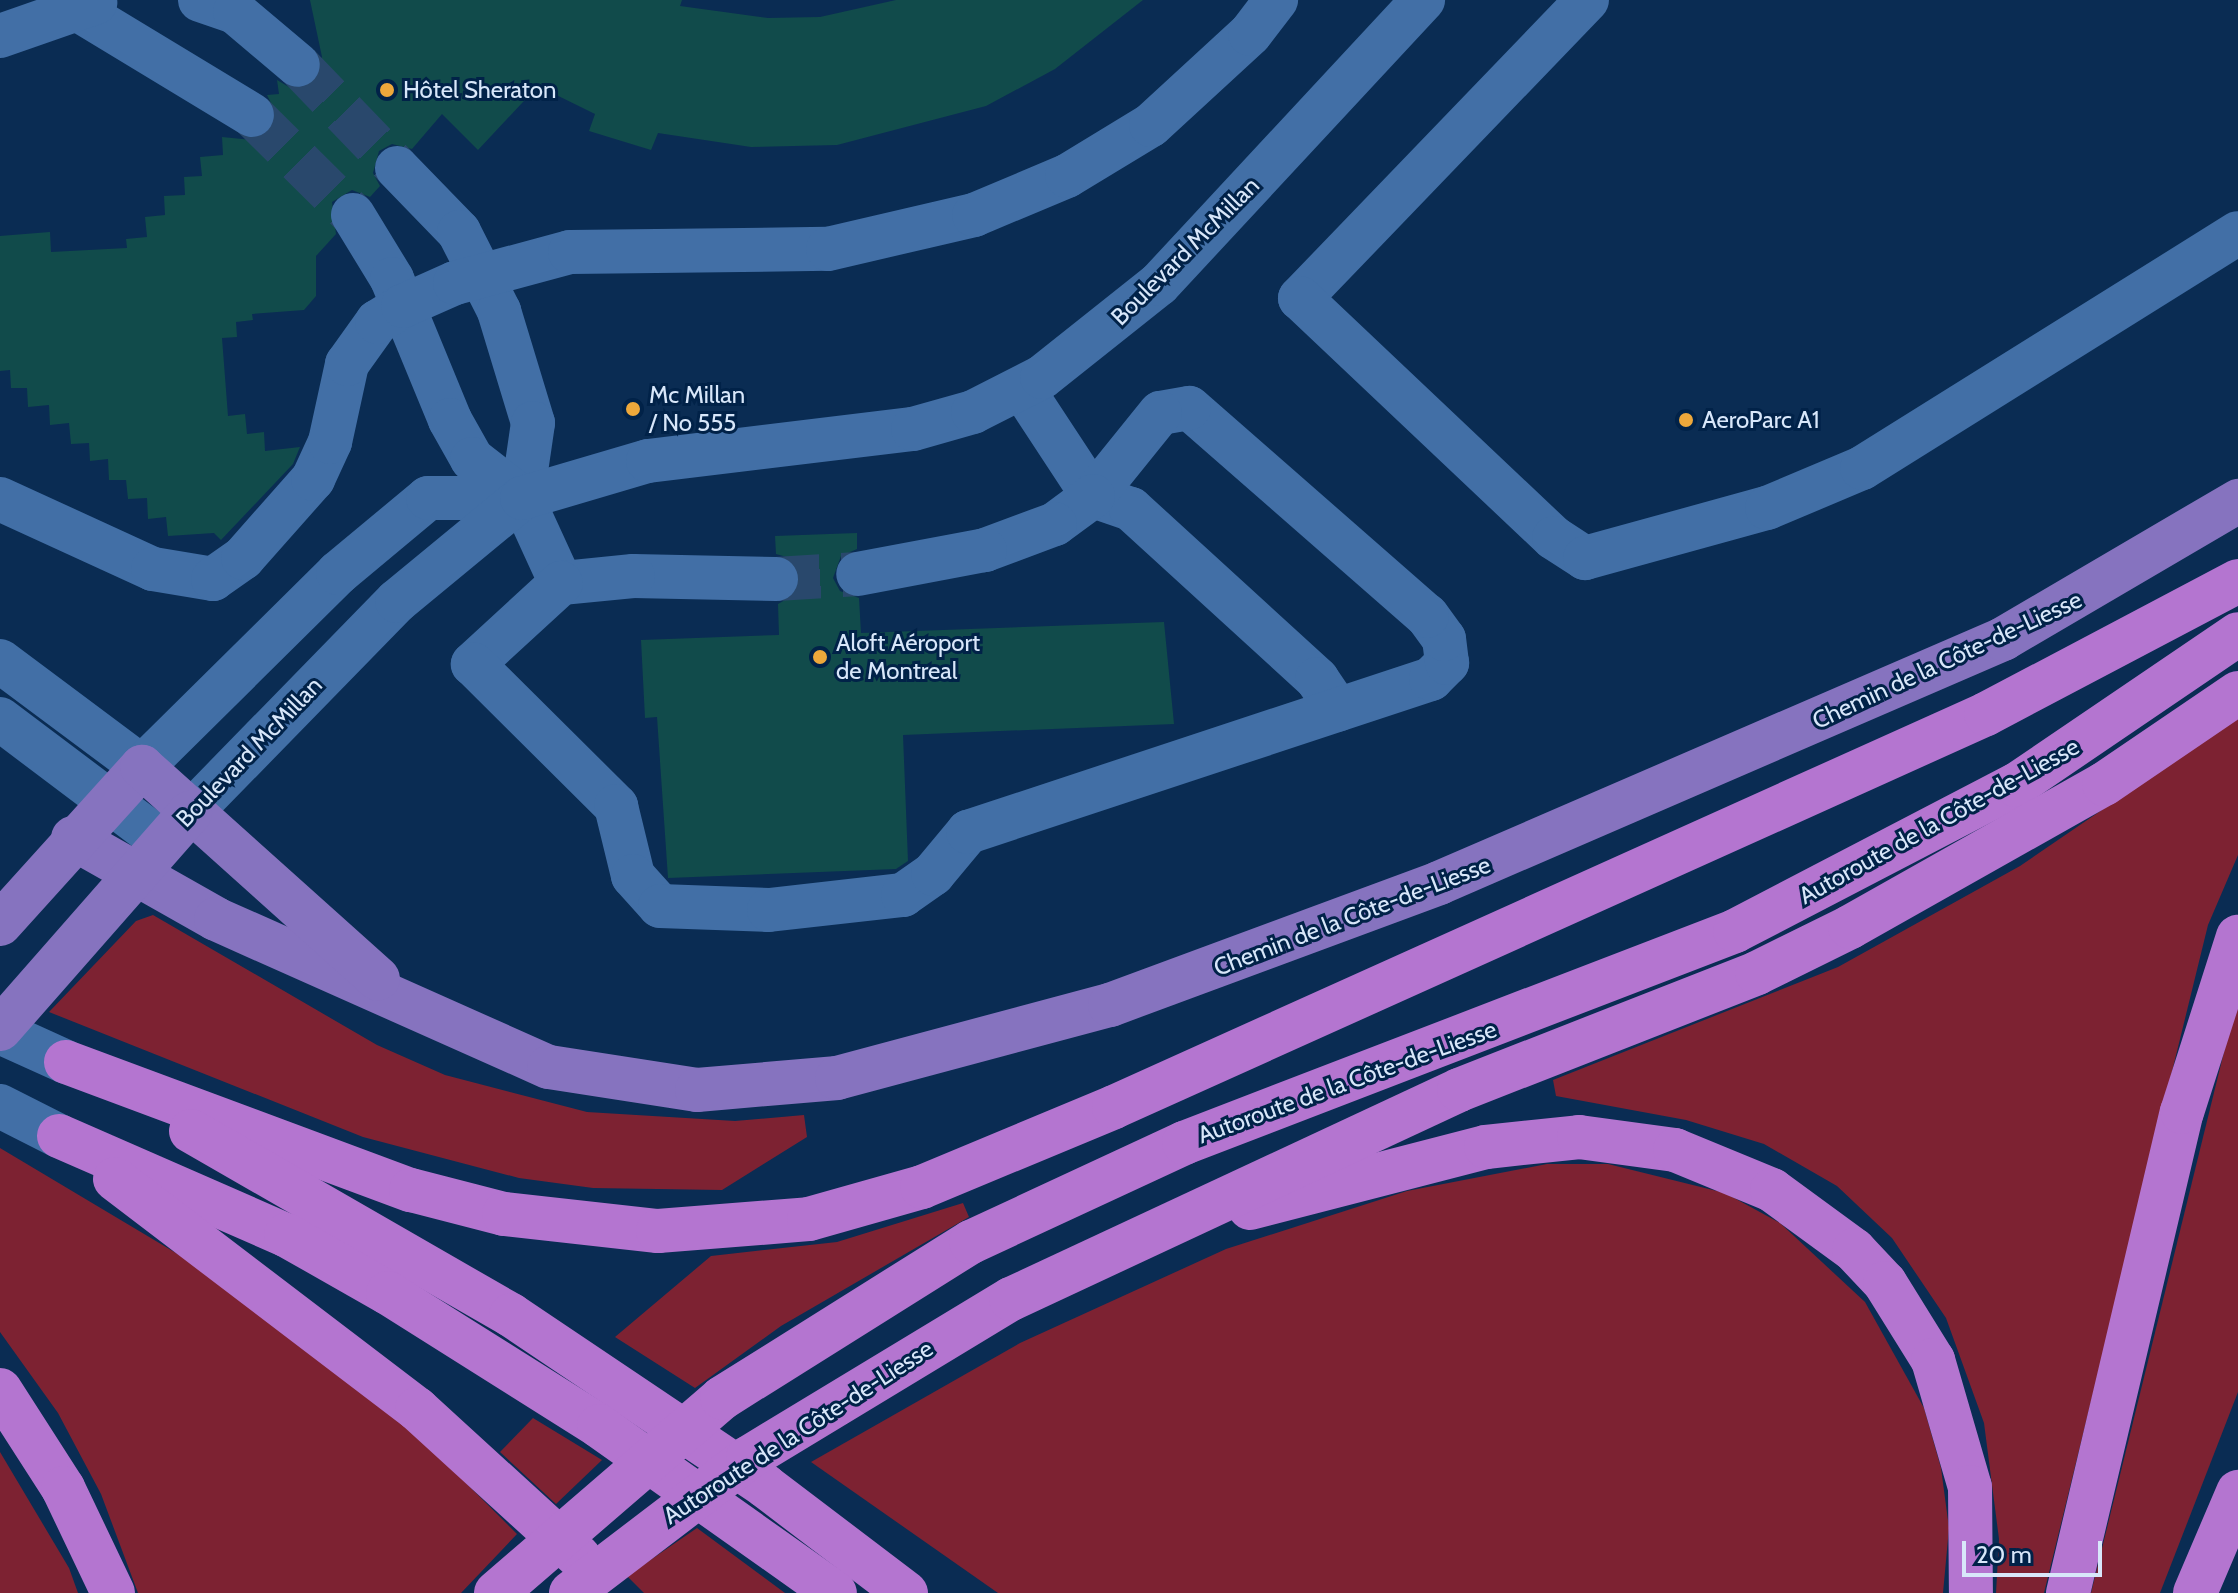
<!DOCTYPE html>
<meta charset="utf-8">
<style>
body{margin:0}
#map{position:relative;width:2238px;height:1593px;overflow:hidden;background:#0a2c53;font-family:Cabin,sans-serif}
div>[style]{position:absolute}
.green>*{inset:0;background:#7d2232}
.building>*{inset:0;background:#114b4b}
.minor-tunnel>*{height:44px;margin-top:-22px;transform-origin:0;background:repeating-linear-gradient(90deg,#29486c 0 44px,transparent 0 66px)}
.minor>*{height:44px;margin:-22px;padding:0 22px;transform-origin:22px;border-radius:22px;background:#426fa6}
.major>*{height:44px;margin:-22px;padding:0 22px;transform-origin:22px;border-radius:22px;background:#8673bf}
.highway>*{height:44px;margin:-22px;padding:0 22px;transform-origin:22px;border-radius:22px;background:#b475d0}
.dots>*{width:22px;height:22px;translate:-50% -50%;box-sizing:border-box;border:4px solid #012248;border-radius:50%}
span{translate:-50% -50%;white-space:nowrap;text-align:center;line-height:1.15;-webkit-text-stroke:6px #012248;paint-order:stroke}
.poi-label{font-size:24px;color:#d8e7fa}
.left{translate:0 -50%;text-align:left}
.street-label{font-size:24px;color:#d8e7fa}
.scale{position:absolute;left:1962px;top:1541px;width:140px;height:36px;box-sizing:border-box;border:4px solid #d8e7fa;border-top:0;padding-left:10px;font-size:24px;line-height:28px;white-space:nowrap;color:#d8e7fa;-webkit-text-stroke:6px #012248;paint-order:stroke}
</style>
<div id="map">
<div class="green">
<i style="clip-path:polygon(2238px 717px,2238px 855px,2208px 925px,2044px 1593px,1996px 1593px,1999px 1539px,1984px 1423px,1946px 1318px,1892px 1238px,1837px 1186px,1764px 1144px,1686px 1120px,1556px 1096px,1553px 1080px,1838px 967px,2020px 866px)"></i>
<i style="clip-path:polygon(153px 915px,377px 1045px,445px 1075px,587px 1112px,735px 1121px,804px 1115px,807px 1137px,722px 1190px,593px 1188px,519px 1178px,363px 1137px,49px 1012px,136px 921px)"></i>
<i style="clip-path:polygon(2238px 995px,2238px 1392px,2160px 1593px,2091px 1593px)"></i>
<i style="clip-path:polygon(0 1148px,181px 1256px,406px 1423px,517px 1534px,461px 1593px,138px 1593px,101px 1494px,58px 1413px,0 1332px)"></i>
<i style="clip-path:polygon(1547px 1164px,1608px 1164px,1725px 1193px,1780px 1223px,1865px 1302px,1924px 1408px,1941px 1468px,1949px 1528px,1943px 1593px,998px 1593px,811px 1462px,1020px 1343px,1226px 1249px,1407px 1191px)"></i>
<i style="clip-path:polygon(963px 1203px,969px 1217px,781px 1326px,695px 1388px,615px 1337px,711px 1256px,837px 1242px)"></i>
<i style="clip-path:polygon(533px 1418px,602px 1460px,556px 1504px,500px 1452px)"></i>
<i style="clip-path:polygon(0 1452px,69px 1568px,78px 1593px,0 1593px)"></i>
<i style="clip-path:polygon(697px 1528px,785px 1593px,644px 1593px,627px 1576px)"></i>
</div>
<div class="building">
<i style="clip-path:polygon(310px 0,682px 0,680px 6px,768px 18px,820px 17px,896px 0,1143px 0,1055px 69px,986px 106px,837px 145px,751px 147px,658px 133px,651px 150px,589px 131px,595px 114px,538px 86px,478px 150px,442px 114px,412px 149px,392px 144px,379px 151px,373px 173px,380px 186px,370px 197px,352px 190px,332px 202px,336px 234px,316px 256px,316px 296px,304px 310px,252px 314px,253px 320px,236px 322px,237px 337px,222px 338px,228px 416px,245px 414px,247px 434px,264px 432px,265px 451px,300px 447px,293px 464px,221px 540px,214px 533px,168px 536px,166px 517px,148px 519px,147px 498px,128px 499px,126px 480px,109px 480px,108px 459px,90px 461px,89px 443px,71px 444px,69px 423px,50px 425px,49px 405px,28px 407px,27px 388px,11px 388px,10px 370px,0 371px,0 236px,50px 232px,51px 252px,127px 248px,126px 239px,147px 237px,145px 217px,165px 215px,164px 196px,185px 195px,184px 177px,202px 176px,200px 157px,223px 155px,222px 137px,252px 140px,273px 129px,277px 115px,267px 95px,279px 94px,277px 80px,294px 90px,318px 80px,322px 57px)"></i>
<i style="clip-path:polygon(857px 533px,857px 549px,841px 556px,833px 578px,840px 591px,859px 598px,861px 633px,1164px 622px,1174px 724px,903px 735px,908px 861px,896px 869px,668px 878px,657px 717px,645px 718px,641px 640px,779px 635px,778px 604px,797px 593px,801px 579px,790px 558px,776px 554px,775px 536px)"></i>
</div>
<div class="minor-tunnel">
<i style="left:298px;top:65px;width:143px;rotate:46.1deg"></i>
<i style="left:252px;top:115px;width:142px;rotate:44.7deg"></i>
<i style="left:776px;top:579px;width:82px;rotate:-3.5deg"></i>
</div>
<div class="minor">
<i style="left:62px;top:0;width:222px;rotate:31.2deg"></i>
<i style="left:200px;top:0;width:37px;rotate:19deg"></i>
<i style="left:235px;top:12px;width:82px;rotate:40.1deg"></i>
<i style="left:1587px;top:0;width:414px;rotate:133.9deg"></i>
<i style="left:1300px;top:298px;width:349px;rotate:43.4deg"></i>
<i style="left:1554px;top:538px;width:37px;rotate:33deg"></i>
<i style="left:1585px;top:558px;width:189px;rotate:-15.4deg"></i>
<i style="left:1767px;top:508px;width:103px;rotate:-22.8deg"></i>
<i style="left:1862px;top:468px;width:443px;rotate:-32deg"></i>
<i style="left:0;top:36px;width:101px;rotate:-19.2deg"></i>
<i style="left:397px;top:168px;width:89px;rotate:45.9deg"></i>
<i style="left:459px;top:232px;width:89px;rotate:63.1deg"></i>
<i style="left:499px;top:311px;width:117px;rotate:73.1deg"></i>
<i style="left:533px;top:423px;width:76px;rotate:98.3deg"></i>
<i style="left:353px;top:215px;width:75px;rotate:58.6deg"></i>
<i style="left:392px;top:279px;width:152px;rotate:67.6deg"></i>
<i style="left:450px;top:420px;width:45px;rotate:60.6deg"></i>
<i style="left:472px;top:459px;width:63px;rotate:38deg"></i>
<i style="left:522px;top:498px;width:94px;rotate:65.4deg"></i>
<i style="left:1022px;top:388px;width:129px;rotate:56.7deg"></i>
<i style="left:1093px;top:496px;width:40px;rotate:18.9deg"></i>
<i style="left:1131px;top:509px;width:252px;rotate:42.4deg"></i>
<i style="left:1317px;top:679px;width:37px;rotate:56deg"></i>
<i style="left:0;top:499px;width:168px;rotate:24.6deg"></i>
<i style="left:153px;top:569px;width:61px;rotate:9.5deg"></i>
<i style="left:213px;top:579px;width:37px;rotate:-35deg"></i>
<i style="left:243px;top:558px;width:106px;rotate:-48.5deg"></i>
<i style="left:313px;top:479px;width:41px;rotate:-65.3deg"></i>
<i style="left:330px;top:442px;width:80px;rotate:-77.7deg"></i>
<i style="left:347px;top:364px;width:52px;rotate:-54.5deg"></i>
<i style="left:377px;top:322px;width:31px;rotate:-32deg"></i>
<i style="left:403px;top:306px;width:57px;rotate:-23.9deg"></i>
<i style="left:455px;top:283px;width:119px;rotate:-15.1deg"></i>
<i style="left:570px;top:252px;width:258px;rotate:-0.7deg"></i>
<i style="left:828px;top:249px;width:150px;rotate:-13.1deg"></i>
<i style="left:974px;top:215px;width:101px;rotate:-22.8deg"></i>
<i style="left:1067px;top:176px;width:98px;rotate:-31.3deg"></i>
<i style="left:1151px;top:125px;width:134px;rotate:-42.6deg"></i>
<i style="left:1250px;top:34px;width:43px;rotate:-52.6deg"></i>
<i style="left:776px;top:579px;width:143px;rotate:-178.8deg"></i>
<i style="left:633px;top:576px;width:72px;rotate:174.4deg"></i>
<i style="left:561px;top:583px;width:120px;rotate:137.4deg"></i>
<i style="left:473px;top:664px;width:202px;rotate:44.8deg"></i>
<i style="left:616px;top:806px;width:72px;rotate:76.3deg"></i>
<i style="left:633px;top:876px;width:40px;rotate:48deg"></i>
<i style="left:660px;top:906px;width:109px;rotate:2.1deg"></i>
<i style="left:769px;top:910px;width:135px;rotate:-6.4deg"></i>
<i style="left:903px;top:895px;width:37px;rotate:-35deg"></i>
<i style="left:933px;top:874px;width:55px;rotate:-50.2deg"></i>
<i style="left:968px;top:832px;width:488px;rotate:-18.3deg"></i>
<i style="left:1431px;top:679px;width:23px;rotate:-45deg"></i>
<i style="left:1447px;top:663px;width:24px;rotate:-97deg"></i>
<i style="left:1444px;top:639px;width:29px;rotate:-126deg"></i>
<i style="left:1427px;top:616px;width:316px;rotate:-138.8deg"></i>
<i style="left:1189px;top:408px;width:29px;rotate:170deg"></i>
<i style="left:1160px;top:413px;width:107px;rotate:128.9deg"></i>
<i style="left:1093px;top:496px;width:47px;rotate:143.6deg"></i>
<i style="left:1055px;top:524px;width:75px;rotate:159.6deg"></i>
<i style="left:985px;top:550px;width:129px;rotate:169.3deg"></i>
<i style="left:0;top:661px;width:177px;rotate:36.7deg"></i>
<i style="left:142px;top:767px;width:276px;rotate:-44.7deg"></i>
<i style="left:338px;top:573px;width:117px;rotate:-39.8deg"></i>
<i style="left:428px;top:498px;width:94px"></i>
<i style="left:0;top:719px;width:203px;rotate:37deg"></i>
<i style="left:190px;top:813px;width:296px;rotate:-45.7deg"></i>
<i style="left:397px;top:601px;width:162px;rotate:-39.5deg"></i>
<i style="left:522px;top:498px;width:131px;rotate:-16.4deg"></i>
<i style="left:648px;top:461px;width:267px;rotate:-6.9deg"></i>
<i style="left:913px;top:429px;width:62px;rotate:-15.8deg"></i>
<i style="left:973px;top:412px;width:77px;rotate:-26.9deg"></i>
<i style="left:1042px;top:377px;width:149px;rotate:-38.5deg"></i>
<i style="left:1159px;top:284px;width:388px;rotate:-47.1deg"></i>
<i style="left:0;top:1032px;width:72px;rotate:24.4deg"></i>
<i style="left:0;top:1106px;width:66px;rotate:27deg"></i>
</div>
<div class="major">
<i style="left:73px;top:838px;width:164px;rotate:29.5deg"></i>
<i style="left:216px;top:919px;width:364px;rotate:24deg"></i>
<i style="left:549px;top:1067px;width:150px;rotate:8.8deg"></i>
<i style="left:697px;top:1090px;width:141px;rotate:-4.9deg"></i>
<i style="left:837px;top:1078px;width:283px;rotate:-15deg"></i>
<i style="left:1110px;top:1005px;width:351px;rotate:-20.3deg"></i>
<i style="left:1439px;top:883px;width:615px;rotate:-23.39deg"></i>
<i style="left:2003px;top:639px;width:273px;rotate:-30.4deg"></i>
<i style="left:0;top:924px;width:212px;rotate:-47.9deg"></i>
<i style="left:142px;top:767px;width:317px;rotate:41.9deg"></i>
<i style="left:0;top:1029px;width:288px;rotate:-48.7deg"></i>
</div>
<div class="highway">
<i style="left:66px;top:1062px;width:368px;rotate:20.4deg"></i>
<i style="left:411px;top:1190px;width:96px;rotate:14.5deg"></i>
<i style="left:504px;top:1214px;width:155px;rotate:6.3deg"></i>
<i style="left:658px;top:1231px;width:151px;rotate:-4.5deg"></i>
<i style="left:809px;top:1219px;width:117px;rotate:-15.8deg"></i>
<i style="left:922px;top:1187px;width:208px;rotate:-22.6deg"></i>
<i style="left:1114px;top:1107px;width:956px;rotate:-24.26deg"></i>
<i style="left:1986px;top:714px;width:285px;rotate:-27.8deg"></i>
<i style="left:191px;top:1131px;width:369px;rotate:29.9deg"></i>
<i style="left:511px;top:1315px;width:306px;rotate:33.9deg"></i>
<i style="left:765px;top:1486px;width:177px;rotate:37.2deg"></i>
<i style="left:59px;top:1136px;width:248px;rotate:23.6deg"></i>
<i style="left:286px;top:1235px;width:117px;rotate:29.6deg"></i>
<i style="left:388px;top:1293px;width:249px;rotate:32.2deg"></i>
<i style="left:599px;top:1426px;width:289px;rotate:35.3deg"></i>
<i style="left:115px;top:1179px;width:380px;rotate:37.3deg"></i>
<i style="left:417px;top:1409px;width:219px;rotate:42.4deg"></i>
<i style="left:1250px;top:1208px;width:244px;rotate:-14.5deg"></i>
<i style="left:1486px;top:1147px;width:94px;rotate:-6.1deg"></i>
<i style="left:1579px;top:1137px;width:97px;rotate:7.7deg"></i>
<i style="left:1675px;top:1150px;width:105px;rotate:22.4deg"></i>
<i style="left:1772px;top:1190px;width:102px;rotate:36.2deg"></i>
<i style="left:1854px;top:1250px;width:45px;rotate:46.8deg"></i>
<i style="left:1885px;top:1283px;width:91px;rotate:58.1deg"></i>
<i style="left:1933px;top:1360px;width:132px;rotate:73.8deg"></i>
<i style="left:1970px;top:1487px;width:106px;rotate:89.5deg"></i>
<i style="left:0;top:1390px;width:117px;rotate:57.3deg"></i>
<i style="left:63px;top:1488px;width:116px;rotate:64.5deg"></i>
<i style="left:496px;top:1593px;width:298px;rotate:-40.8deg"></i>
<i style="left:722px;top:1398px;width:294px;rotate:-32.1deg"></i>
<i style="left:971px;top:1242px;width:235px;rotate:-24.9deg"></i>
<i style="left:1184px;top:1143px;width:590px;rotate:-21.04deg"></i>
<i style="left:1735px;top:931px;width:317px;rotate:-27.5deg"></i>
<i style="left:2016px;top:785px;width:268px;rotate:-34.2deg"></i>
<i style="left:571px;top:1593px;width:223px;rotate:-37.3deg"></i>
<i style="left:748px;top:1458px;width:307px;rotate:-31.2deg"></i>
<i style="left:1011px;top:1299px;width:494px;rotate:-25deg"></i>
<i style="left:1459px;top:1090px;width:320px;rotate:-21.4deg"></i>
<i style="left:1757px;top:973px;width:104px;rotate:-26.3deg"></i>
<i style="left:1850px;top:927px;width:291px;rotate:-29.4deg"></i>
<i style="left:2104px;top:784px;width:162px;rotate:-34.2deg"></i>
<i style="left:2068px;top:1593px;width:494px;rotate:-76.7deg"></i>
<i style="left:2182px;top:1112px;width:184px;rotate:-72.3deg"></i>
<i style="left:2195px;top:1593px;width:110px;rotate:-66.9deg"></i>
</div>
<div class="dots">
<i style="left:387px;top:90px;background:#eda83b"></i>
<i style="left:633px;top:409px;background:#eda83b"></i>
<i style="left:1686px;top:420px;background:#eda83b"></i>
<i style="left:820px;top:657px;background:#eda83b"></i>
</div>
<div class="poi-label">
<span class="left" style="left:403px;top:90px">Hôtel Sheraton</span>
<span class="left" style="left:649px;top:409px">Mc Millan<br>/ No 555</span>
<span class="left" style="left:1702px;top:420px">AeroParc A1</span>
<span class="left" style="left:836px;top:657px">Aloft Aéroport<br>de Montreal</span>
</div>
<div class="street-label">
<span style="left:1185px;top:251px;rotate:-45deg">Boulevard McMillan</span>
<span style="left:1947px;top:660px;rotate:-25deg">Chemin de la Côte-de-Liesse</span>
<span style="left:249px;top:752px;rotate:-46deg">Boulevard McMillan</span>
<span style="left:1939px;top:821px;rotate:-29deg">Autoroute de la Côte-de-Liesse</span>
<span style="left:1352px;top:916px;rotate:-21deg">Chemin de la Côte-de-Liesse</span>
<span style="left:1347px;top:1082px;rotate:-20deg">Autoroute de la Côte-de-Liesse</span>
<span style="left:798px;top:1432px;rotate:-33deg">Autoroute de la Côte-de-Liesse</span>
</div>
<div class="scale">20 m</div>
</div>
